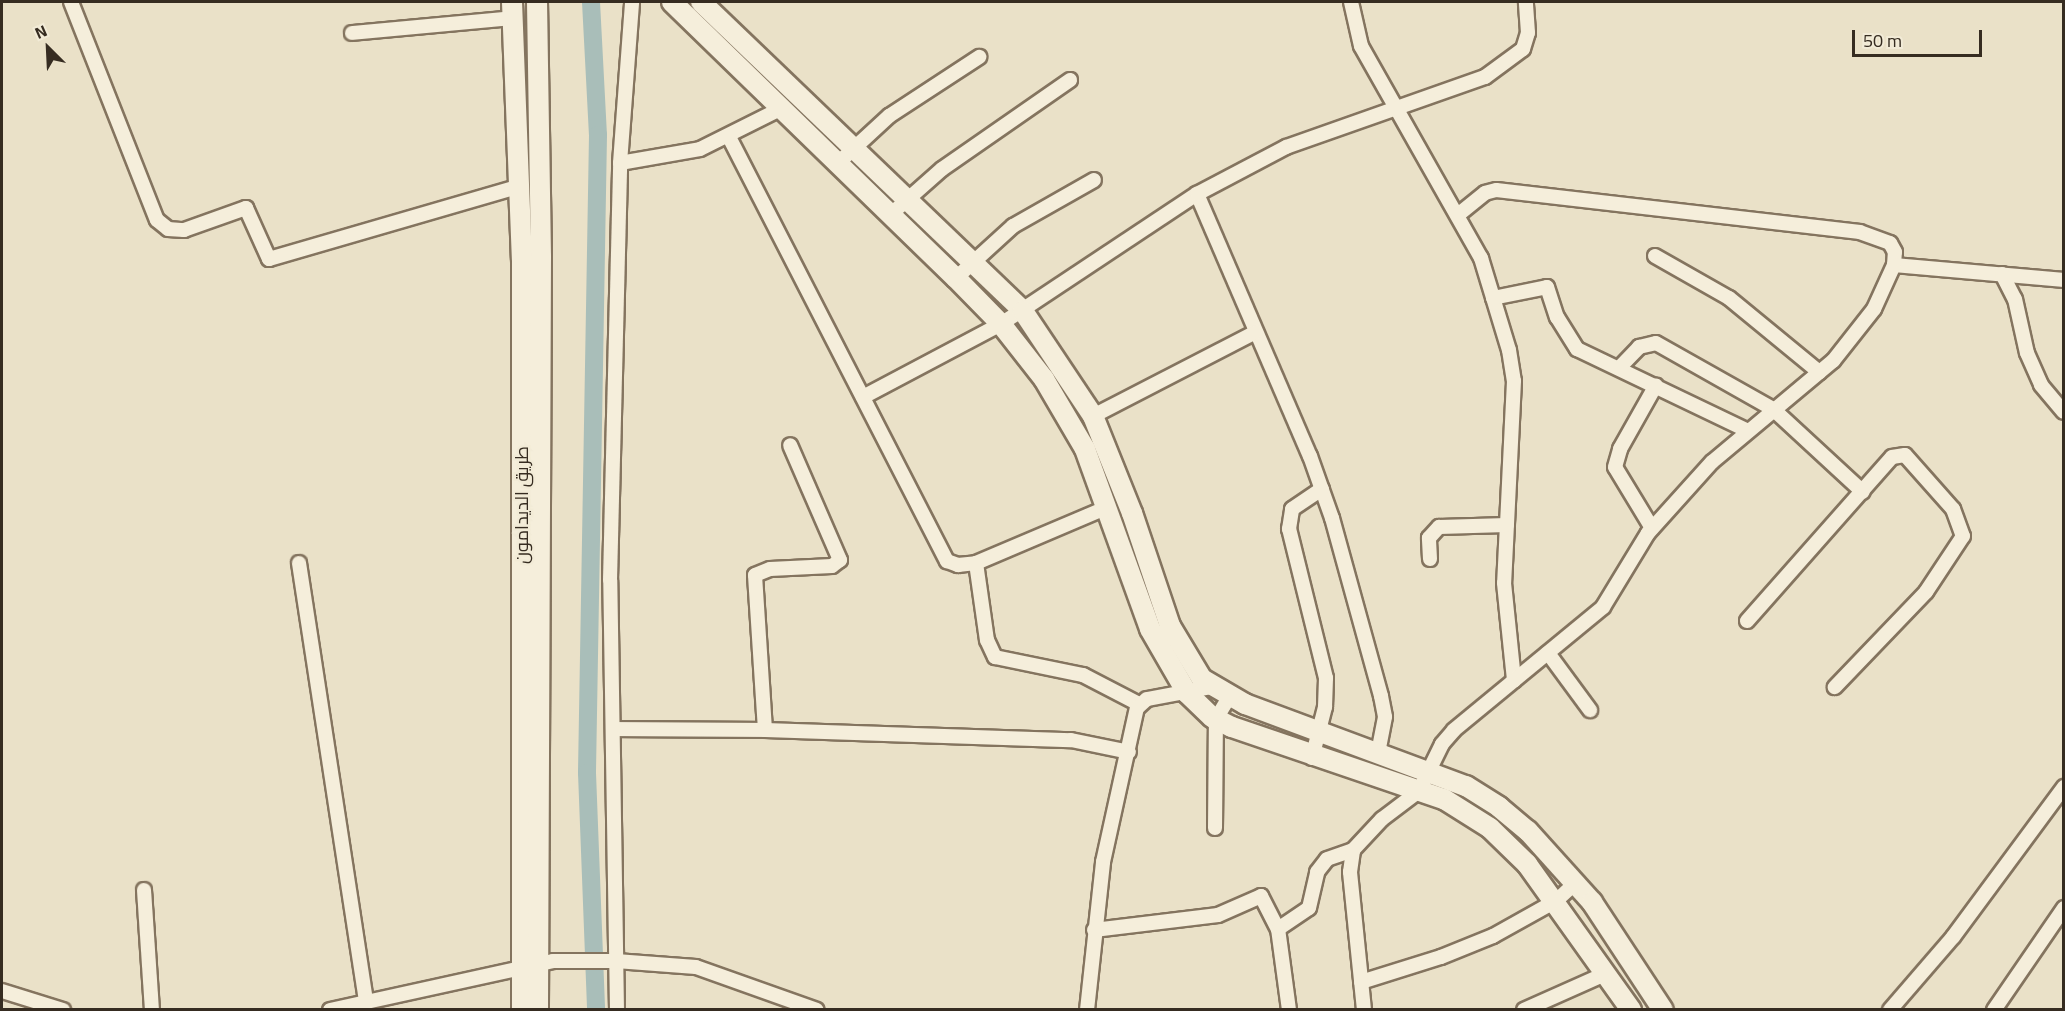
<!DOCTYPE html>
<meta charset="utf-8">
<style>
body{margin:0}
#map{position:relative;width:2065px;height:1011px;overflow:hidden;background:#eae1c8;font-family:Georgia,Cairo,serif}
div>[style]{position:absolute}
.canal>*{height:18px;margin:-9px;padding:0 9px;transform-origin:9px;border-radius:9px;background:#a9beb9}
.roads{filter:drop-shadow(2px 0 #84745f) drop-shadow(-2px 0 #84745f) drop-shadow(0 2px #84745f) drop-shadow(0 -2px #84745f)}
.street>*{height:14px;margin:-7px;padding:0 7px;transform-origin:7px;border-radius:7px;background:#f5eedb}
.secondary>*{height:20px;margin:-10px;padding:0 10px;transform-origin:10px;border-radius:10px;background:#f5eedb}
span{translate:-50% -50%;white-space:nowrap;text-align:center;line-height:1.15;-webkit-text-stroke:5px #f2ebd7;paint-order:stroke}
.street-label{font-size:18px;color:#362c21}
.frame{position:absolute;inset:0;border:3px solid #362c21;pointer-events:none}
.north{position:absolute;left:18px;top:18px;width:60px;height:60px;-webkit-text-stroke:4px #f2ebd7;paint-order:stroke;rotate:336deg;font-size:16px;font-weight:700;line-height:24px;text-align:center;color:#362c21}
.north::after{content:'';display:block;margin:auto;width:21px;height:27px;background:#362c21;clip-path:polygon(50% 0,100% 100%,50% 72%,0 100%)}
.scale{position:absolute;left:1852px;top:30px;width:130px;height:27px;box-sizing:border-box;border:3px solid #362c21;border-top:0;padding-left:8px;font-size:18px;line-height:21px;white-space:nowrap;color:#362c21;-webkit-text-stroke:4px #f2ebd7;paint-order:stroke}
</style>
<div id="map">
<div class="canal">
<i style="left:591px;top:2px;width:133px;rotate:87deg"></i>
<i style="left:598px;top:135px;width:638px;rotate:90.99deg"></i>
<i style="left:587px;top:773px;width:237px;rotate:87.8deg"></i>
</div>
<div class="roads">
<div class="street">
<i style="left:71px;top:2px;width:234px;rotate:68.5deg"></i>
<i style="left:157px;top:220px;width:14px;rotate:39deg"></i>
<i style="left:168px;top:229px;width:16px;rotate:4deg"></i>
<i style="left:184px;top:230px;width:66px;rotate:-19.5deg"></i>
<i style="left:246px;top:208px;width:56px;rotate:65.7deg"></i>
<i style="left:269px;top:259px;width:261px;rotate:-16.2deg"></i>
<i style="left:1351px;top:2px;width:45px;rotate:77.2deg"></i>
<i style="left:1361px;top:46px;width:244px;rotate:60.5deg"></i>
<i style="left:1481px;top:258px;width:96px;rotate:73.1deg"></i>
<i style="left:1509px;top:350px;width:31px;rotate:81deg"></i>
<i style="left:1514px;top:381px;width:202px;rotate:92.8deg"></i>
<i style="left:1504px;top:583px;width:98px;rotate:84.1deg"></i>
<i style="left:352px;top:33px;width:162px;rotate:-5.3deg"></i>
<i style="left:729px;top:137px;width:477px;rotate:62.8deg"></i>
<i style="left:947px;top:561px;width:12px;rotate:20deg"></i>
<i style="left:958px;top:565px;width:18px;rotate:-6deg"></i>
<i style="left:976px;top:563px;width:143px;rotate:-23deg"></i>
<i style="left:620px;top:163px;width:81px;rotate:-9.9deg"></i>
<i style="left:700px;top:149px;width:89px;rotate:-26.6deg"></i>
<i style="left:837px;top:164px;width:71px;rotate:-42.7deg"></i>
<i style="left:889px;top:116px;width:108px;rotate:-33.2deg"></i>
<i style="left:1197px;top:194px;width:285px;rotate:66.7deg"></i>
<i style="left:1310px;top:456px;width:66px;rotate:70.5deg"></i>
<i style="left:1332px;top:518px;width:185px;rotate:74.6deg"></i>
<i style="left:1381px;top:696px;width:21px;rotate:79deg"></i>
<i style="left:1385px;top:717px;width:36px;rotate:101deg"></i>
<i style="left:890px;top:215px;width:69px;rotate:-41.5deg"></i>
<i style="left:942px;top:169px;width:156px;rotate:-34.8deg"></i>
<i style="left:1655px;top:256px;width:85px;rotate:29.6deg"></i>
<i style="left:1729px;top:298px;width:117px;rotate:39.4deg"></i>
<i style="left:1894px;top:265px;width:171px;rotate:5deg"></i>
<i style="left:2002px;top:274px;width:28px;rotate:63deg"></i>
<i style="left:2015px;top:299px;width:55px;rotate:77.5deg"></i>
<i style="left:2027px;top:353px;width:35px;rotate:66deg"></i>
<i style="left:2041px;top:385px;width:35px;rotate:50deg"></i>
<i style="left:956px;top:278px;width:77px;rotate:-42.4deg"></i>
<i style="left:1013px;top:226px;width:93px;rotate:-29.6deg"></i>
<i style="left:1493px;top:298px;width:55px;rotate:-11.5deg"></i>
<i style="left:1547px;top:287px;width:32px;rotate:72deg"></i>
<i style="left:1557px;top:317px;width:38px;rotate:58deg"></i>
<i style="left:1577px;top:349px;width:187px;rotate:25.6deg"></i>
<i style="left:1620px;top:367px;width:28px;rotate:-46deg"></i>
<i style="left:1639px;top:347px;width:17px;rotate:-13deg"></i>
<i style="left:1656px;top:343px;width:134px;rotate:29.4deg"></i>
<i style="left:1773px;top:409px;width:122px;rotate:42.7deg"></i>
<i style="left:863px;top:397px;width:156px;rotate:-27.9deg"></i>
<i style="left:1001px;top:324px;width:235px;rotate:-33.6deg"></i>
<i style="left:1197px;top:194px;width:101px;rotate:-27.8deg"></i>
<i style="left:1286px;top:147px;width:211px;rotate:-19.4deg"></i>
<i style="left:1485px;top:77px;width:47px;rotate:-36.4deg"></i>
<i style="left:1523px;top:49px;width:17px;rotate:-73deg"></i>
<i style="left:1528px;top:33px;width:31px;rotate:-94deg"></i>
<i style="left:1093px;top:416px;width:183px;rotate:-27.3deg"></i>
<i style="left:1652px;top:528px;width:71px;rotate:-121.2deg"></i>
<i style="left:1615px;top:467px;width:19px;rotate:-74deg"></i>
<i style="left:1620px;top:449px;width:73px;rotate:-60.6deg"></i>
<i style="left:1430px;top:559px;width:21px;rotate:-93deg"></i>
<i style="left:1429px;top:538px;width:15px;rotate:-48deg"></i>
<i style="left:1439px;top:527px;width:68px;rotate:-1.7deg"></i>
<i style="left:299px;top:563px;width:441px;rotate:81.3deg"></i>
<i style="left:976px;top:563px;width:78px;rotate:81.9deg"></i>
<i style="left:987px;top:640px;width:19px;rotate:65deg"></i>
<i style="left:995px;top:657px;width:90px;rotate:11.6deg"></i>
<i style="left:1083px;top:675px;width:63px;rotate:27.4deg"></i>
<i style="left:1747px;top:621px;width:219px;rotate:-48.5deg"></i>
<i style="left:1892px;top:457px;width:13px;rotate:-9deg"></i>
<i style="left:1905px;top:455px;width:72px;rotate:48.4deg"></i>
<i style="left:1953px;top:509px;width:29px;rotate:70deg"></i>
<i style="left:1963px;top:536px;width:67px;rotate:123.5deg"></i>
<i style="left:1926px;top:592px;width:132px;rotate:133.8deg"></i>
<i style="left:1548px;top:653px;width:71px;rotate:53.6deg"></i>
<i style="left:614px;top:729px;width:151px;rotate:0.4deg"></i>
<i style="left:765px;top:730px;width:155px;rotate:-93.7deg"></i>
<i style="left:755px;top:575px;width:16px;rotate:-22deg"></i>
<i style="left:770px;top:569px;width:62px;rotate:-2.8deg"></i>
<i style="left:832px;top:566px;width:10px;rotate:-37deg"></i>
<i style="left:840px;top:560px;width:125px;rotate:-113.5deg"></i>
<i style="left:765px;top:730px;width:306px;rotate:1.9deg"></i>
<i style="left:1071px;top:740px;width:59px;rotate:11.7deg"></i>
<i style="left:1312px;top:758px;width:53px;rotate:-75.7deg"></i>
<i style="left:1325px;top:707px;width:29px;rotate:-88deg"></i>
<i style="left:1326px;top:678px;width:154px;rotate:-103.9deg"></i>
<i style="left:1289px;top:529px;width:20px;rotate:-81deg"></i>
<i style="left:1292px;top:509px;width:36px;rotate:-34deg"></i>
<i style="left:1215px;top:828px;width:109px;rotate:-89.5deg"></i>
<i style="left:1216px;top:719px;width:26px;rotate:-59deg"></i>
<i style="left:144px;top:890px;width:120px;rotate:86.2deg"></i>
<i style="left:1094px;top:930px;width:125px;rotate:-6.9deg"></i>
<i style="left:1218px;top:915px;width:47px;rotate:-23.8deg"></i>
<i style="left:1261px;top:896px;width:37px;rotate:63deg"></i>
<i style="left:1361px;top:982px;width:84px;rotate:-17.4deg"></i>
<i style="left:1441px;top:957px;width:56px;rotate:-22deg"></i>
<i style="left:1493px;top:936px;width:72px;rotate:-29.1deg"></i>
<i style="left:1556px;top:901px;width:26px;rotate:-43deg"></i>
<i style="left:2px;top:991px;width:64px;rotate:17.3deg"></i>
<i style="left:330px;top:1010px;width:228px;rotate:-12.4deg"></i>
<i style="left:553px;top:961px;width:63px"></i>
<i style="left:616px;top:961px;width:80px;rotate:4.3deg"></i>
<i style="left:696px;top:967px;width:128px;rotate:19.6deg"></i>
<i style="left:617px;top:1010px;width:430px;rotate:-90.9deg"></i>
<i style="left:610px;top:580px;width:417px;rotate:-88.6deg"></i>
<i style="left:620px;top:163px;width:161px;rotate:-85.7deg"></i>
<i style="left:1087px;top:1010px;width:149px;rotate:-83.8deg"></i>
<i style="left:1103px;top:862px;width:158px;rotate:-77.6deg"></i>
<i style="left:1137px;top:708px;width:13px;rotate:-42deg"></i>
<i style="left:1147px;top:699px;width:66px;rotate:-10.5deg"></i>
<i style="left:1289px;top:1010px;width:82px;rotate:-97.7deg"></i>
<i style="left:1278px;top:929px;width:37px;rotate:-34deg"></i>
<i style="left:1309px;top:908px;width:37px;rotate:-77deg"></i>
<i style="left:1317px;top:872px;width:16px;rotate:-52deg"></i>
<i style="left:1327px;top:859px;width:28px;rotate:-19deg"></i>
<i style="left:1364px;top:1010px;width:139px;rotate:-95.8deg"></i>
<i style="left:1350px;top:872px;width:22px;rotate:-82deg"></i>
<i style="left:1353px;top:850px;width:42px;rotate:-46.9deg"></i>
<i style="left:1382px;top:819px;width:46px;rotate:-37.1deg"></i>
<i style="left:1419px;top:791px;width:52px;rotate:-63.9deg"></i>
<i style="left:1442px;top:744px;width:18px;rotate:-49deg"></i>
<i style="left:1454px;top:730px;width:193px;rotate:-39.5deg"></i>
<i style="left:1603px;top:607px;width:87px;rotate:-58.7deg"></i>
<i style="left:1648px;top:533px;width:96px;rotate:-48deg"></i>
<i style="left:1712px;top:462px;width:158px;rotate:-39.9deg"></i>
<i style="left:1833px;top:361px;width:66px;rotate:-51.7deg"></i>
<i style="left:1874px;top:309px;width:48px;rotate:-65.6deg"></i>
<i style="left:1894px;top:265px;width:13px;rotate:-86deg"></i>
<i style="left:1895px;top:252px;width:10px;rotate:-119deg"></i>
<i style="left:1890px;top:243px;width:32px;rotate:-160deg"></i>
<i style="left:1860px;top:232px;width:366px;rotate:-173.4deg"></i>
<i style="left:1496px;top:190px;width:11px;rotate:165deg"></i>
<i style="left:1485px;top:193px;width:33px;rotate:141deg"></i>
<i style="left:1524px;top:1010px;width:91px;rotate:-24deg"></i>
<i style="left:1890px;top:1010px;width:96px;rotate:-49.2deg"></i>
<i style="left:1953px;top:937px;width:187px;rotate:-53.5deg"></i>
<i style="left:1994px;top:1010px;width:124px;rotate:-55.5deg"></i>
</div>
<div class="secondary">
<i style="left:512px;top:2px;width:258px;rotate:87.8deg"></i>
<i style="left:522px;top:260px;width:750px;rotate:90deg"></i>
<i style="left:537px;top:2px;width:255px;rotate:89.1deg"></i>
<i style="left:541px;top:257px;width:753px;rotate:90.23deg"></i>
<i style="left:672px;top:2px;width:396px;rotate:44.2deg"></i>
<i style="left:956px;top:278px;width:64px;rotate:45.6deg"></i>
<i style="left:1001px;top:324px;width:70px;rotate:52deg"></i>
<i style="left:1044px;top:379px;width:81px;rotate:59.6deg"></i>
<i style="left:1085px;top:449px;width:191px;rotate:70.1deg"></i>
<i style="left:1150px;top:629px;width:74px;rotate:60deg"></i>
<i style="left:1187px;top:693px;width:35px;rotate:44deg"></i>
<i style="left:1212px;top:717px;width:22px;rotate:27deg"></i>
<i style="left:1232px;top:727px;width:224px;rotate:18.8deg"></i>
<i style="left:1444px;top:799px;width:54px;rotate:32.2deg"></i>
<i style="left:1490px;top:828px;width:52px;rotate:44.2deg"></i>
<i style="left:1527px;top:864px;width:179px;rotate:54.5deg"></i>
<i style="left:701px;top:2px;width:446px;rotate:43.8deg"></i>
<i style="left:1023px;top:311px;width:126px;rotate:56.3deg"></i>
<i style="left:1093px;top:416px;width:105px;rotate:68.1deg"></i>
<i style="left:1132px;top:513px;width:119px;rotate:71.4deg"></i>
<i style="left:1170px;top:626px;width:62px;rotate:58.9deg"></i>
<i style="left:1202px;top:679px;width:50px;rotate:30.2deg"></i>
<i style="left:1245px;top:704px;width:236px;rotate:20.4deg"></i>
<i style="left:1466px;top:786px;width:39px;rotate:32deg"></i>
<i style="left:1499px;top:807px;width:38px;rotate:40deg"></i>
<i style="left:1528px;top:831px;width:96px;rotate:48deg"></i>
<i style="left:1592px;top:902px;width:129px;rotate:56.7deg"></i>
</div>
</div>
<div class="street-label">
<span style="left:522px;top:505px;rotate:-90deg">طريق الديدامون</span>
</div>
<div class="frame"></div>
<div class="north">N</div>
<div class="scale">50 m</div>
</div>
